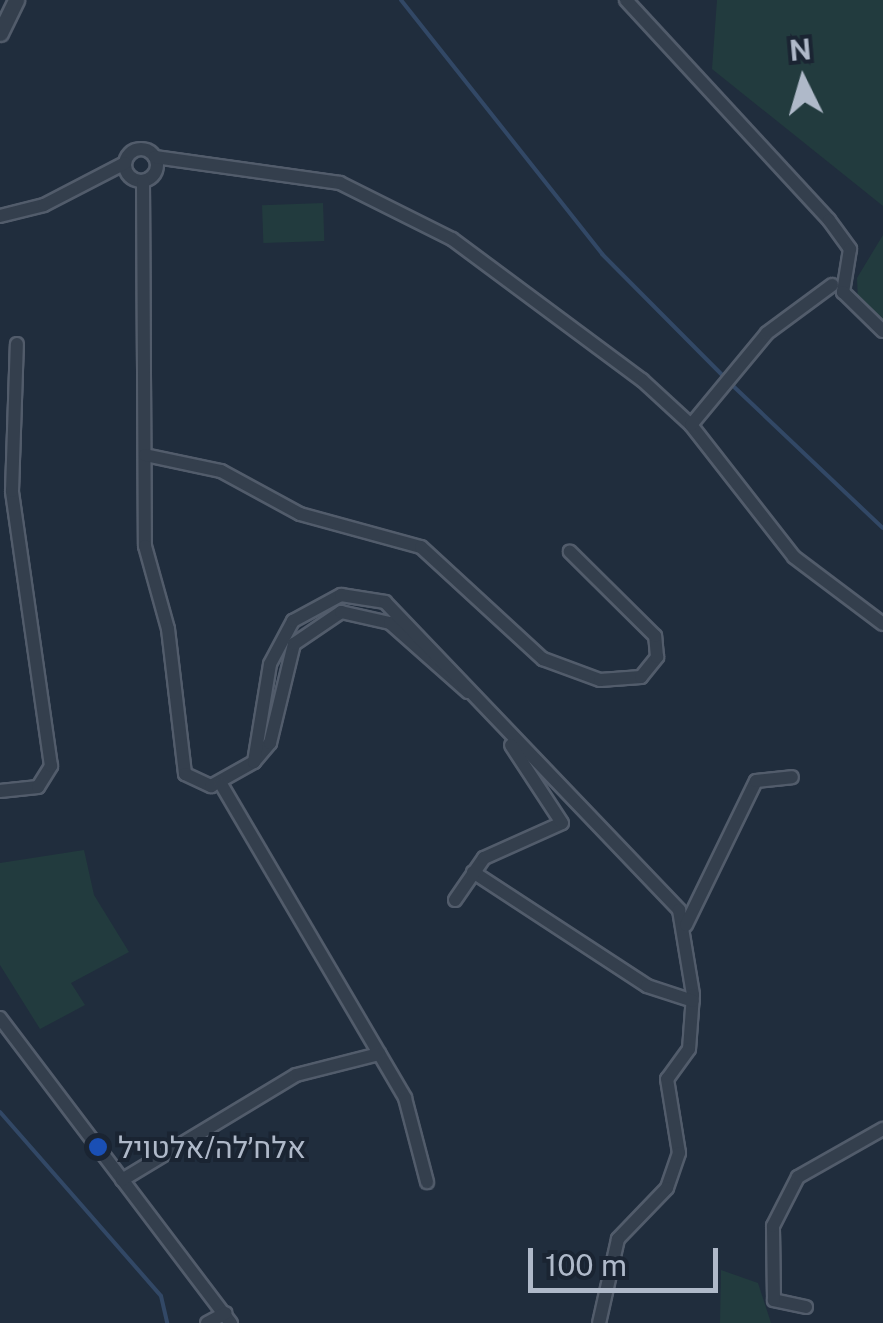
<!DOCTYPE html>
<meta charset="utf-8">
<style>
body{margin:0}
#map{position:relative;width:883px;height:1323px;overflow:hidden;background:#202d3d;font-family:"Public Sans",Heebo,sans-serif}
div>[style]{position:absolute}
.green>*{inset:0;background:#223b3e;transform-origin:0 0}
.stream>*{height:4px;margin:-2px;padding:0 2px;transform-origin:2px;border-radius:2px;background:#324866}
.roads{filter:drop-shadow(2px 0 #525c6b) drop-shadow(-2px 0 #525c6b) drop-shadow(0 2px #525c6b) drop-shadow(0 -2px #525c6b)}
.minor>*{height:12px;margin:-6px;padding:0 6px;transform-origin:6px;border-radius:6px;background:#343f4d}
.minor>.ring{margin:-6px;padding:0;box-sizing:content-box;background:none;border:12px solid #343f4d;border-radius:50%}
.tertiary>*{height:15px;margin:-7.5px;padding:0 7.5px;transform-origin:7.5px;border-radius:7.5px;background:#343f4d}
.dots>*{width:28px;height:28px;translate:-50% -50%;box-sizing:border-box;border:5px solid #1a2432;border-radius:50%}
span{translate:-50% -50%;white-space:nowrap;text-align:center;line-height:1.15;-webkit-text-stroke:8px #1a2432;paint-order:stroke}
.poi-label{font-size:30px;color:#afb9c9}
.left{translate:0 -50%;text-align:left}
.north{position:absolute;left:753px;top:30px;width:100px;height:100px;-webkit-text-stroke:8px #1a2432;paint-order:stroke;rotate:355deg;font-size:28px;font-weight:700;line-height:40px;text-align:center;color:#afb9c9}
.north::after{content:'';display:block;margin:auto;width:35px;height:45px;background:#afb9c9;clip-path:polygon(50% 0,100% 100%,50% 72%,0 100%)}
.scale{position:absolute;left:528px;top:1248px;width:190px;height:45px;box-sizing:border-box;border:5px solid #afb9c9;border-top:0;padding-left:12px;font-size:30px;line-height:35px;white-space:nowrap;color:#afb9c9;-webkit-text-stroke:8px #1a2432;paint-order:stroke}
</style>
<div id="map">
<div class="green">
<i style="clip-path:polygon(717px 0,883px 0,883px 206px,712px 69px)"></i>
<i style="left:323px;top:203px;width:38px;height:61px;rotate:88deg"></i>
<i style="clip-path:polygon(883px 235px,883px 323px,858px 301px,857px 278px)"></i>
<i style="clip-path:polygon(84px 850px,94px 895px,129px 952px,71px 983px,85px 1005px,40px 1029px,0 965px,0 863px)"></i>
<i style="clip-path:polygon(721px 1270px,758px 1283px,771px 1323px,720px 1323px)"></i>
</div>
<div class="stream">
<i style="left:401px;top:0;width:324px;rotate:51.6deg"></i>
<i style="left:602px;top:254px;width:173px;rotate:45.2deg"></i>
<i style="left:731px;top:384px;width:209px;rotate:43.5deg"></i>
<i style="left:0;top:1112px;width:244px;rotate:48.8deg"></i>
<i style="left:161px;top:1296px;width:28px;rotate:77deg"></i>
</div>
<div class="roads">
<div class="minor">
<i style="left:626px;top:0;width:299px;rotate:47.3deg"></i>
<i style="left:829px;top:220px;width:36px;rotate:54deg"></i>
<i style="left:850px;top:249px;width:44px;rotate:99.2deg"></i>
<i style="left:843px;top:292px;width:56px;rotate:44.3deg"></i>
<i class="ring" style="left:125px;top:149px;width:20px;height:20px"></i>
<i style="left:155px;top:157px;width:187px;rotate:8deg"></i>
<i style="left:340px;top:183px;width:125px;rotate:26.6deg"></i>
<i style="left:452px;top:239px;width:237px;rotate:36.6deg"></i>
<i style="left:642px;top:380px;width:67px;rotate:42.6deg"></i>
<i style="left:691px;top:425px;width:167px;rotate:52deg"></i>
<i style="left:794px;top:557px;width:111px;rotate:37deg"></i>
<i style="left:143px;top:181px;width:365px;rotate:89.7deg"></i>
<i style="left:145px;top:546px;width:86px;rotate:74.5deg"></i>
<i style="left:168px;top:629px;width:146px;rotate:83.3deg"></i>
<i style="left:185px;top:774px;width:29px;rotate:25deg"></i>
<i style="left:211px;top:786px;width:49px;rotate:-29.2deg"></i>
<i style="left:254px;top:762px;width:25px;rotate:-50deg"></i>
<i style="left:270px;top:743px;width:102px;rotate:-76.4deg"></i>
<i style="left:294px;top:644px;width:57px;rotate:-34.2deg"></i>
<i style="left:341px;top:612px;width:50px;rotate:12.7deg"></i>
<i style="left:390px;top:623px;width:104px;rotate:41.5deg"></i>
<i style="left:0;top:216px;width:45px;rotate:-14deg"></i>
<i style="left:44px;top:205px;width:91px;rotate:-27.4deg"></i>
<i style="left:691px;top:425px;width:119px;rotate:-50.4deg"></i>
<i style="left:767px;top:333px;width:81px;rotate:-36.4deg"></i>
<i style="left:145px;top:455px;width:78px;rotate:11.9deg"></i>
<i style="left:221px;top:471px;width:90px;rotate:28.6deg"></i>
<i style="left:300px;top:514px;width:125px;rotate:15.3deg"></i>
<i style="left:421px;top:547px;width:166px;rotate:42.6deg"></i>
<i style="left:543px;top:659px;width:61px;rotate:20.2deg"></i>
<i style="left:600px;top:680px;width:41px;rotate:-4.2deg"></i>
<i style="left:641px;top:677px;width:26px;rotate:-51deg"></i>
<i style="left:657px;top:657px;width:21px;rotate:-95deg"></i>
<i style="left:655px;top:636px;width:120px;rotate:-135.3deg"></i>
<i style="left:254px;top:762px;width:99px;rotate:-80.7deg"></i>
<i style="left:270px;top:664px;width:49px;rotate:-61.9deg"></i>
<i style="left:293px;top:621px;width:55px;rotate:-28.4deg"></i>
<i style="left:341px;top:595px;width:45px;rotate:9deg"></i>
<i style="left:385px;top:602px;width:426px;rotate:46.3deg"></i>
<i style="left:679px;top:910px;width:86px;rotate:80.6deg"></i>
<i style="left:693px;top:995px;width:54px;rotate:94.2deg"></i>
<i style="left:689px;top:1049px;width:37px;rotate:126deg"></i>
<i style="left:667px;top:1079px;width:75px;rotate:80.8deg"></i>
<i style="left:679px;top:1153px;width:37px;rotate:109deg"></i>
<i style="left:667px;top:1188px;width:71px;rotate:133.9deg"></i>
<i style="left:618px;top:1239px;width:86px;rotate:102.7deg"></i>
<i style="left:221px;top:784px;width:364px;rotate:59.6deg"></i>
<i style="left:405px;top:1098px;width:87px;rotate:75.3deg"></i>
<i style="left:0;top:791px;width:38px;rotate:-6deg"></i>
<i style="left:38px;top:787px;width:25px;rotate:-58deg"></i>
<i style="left:51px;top:766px;width:278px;rotate:-98.1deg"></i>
<i style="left:12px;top:491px;width:147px;rotate:-88.1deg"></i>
<i style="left:473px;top:872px;width:208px;rotate:33.2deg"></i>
<i style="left:647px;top:986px;width:48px;rotate:18.1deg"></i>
<i style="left:455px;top:900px;width:51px;rotate:-55.4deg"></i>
<i style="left:484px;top:858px;width:85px;rotate:-24.2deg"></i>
<i style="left:562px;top:823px;width:93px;rotate:-123.2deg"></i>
<i style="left:686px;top:925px;width:160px;rotate:-64.1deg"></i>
<i style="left:756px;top:781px;width:36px;rotate:-6deg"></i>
<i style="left:0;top:1018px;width:383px;rotate:52.9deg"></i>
<i style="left:122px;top:1180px;width:203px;rotate:-31.1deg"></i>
<i style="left:296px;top:1075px;width:86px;rotate:-14.2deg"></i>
<i style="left:806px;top:1307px;width:33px;rotate:-168deg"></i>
<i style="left:774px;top:1300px;width:74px;rotate:-90.8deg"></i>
<i style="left:773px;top:1226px;width:55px;rotate:-63deg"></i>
<i style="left:798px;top:1177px;width:98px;rotate:-29.5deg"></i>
<i style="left:207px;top:1323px;width:21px;rotate:-28deg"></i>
</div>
<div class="tertiary">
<i style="left:0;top:33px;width:37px;rotate:-64deg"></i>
</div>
</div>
<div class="dots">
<i style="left:98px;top:1147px;background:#1a4fb4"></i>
</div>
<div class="poi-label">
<span class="left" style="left:118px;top:1147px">אלח׳לה/אלטויל</span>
</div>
<div class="north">N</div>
<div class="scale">100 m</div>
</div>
